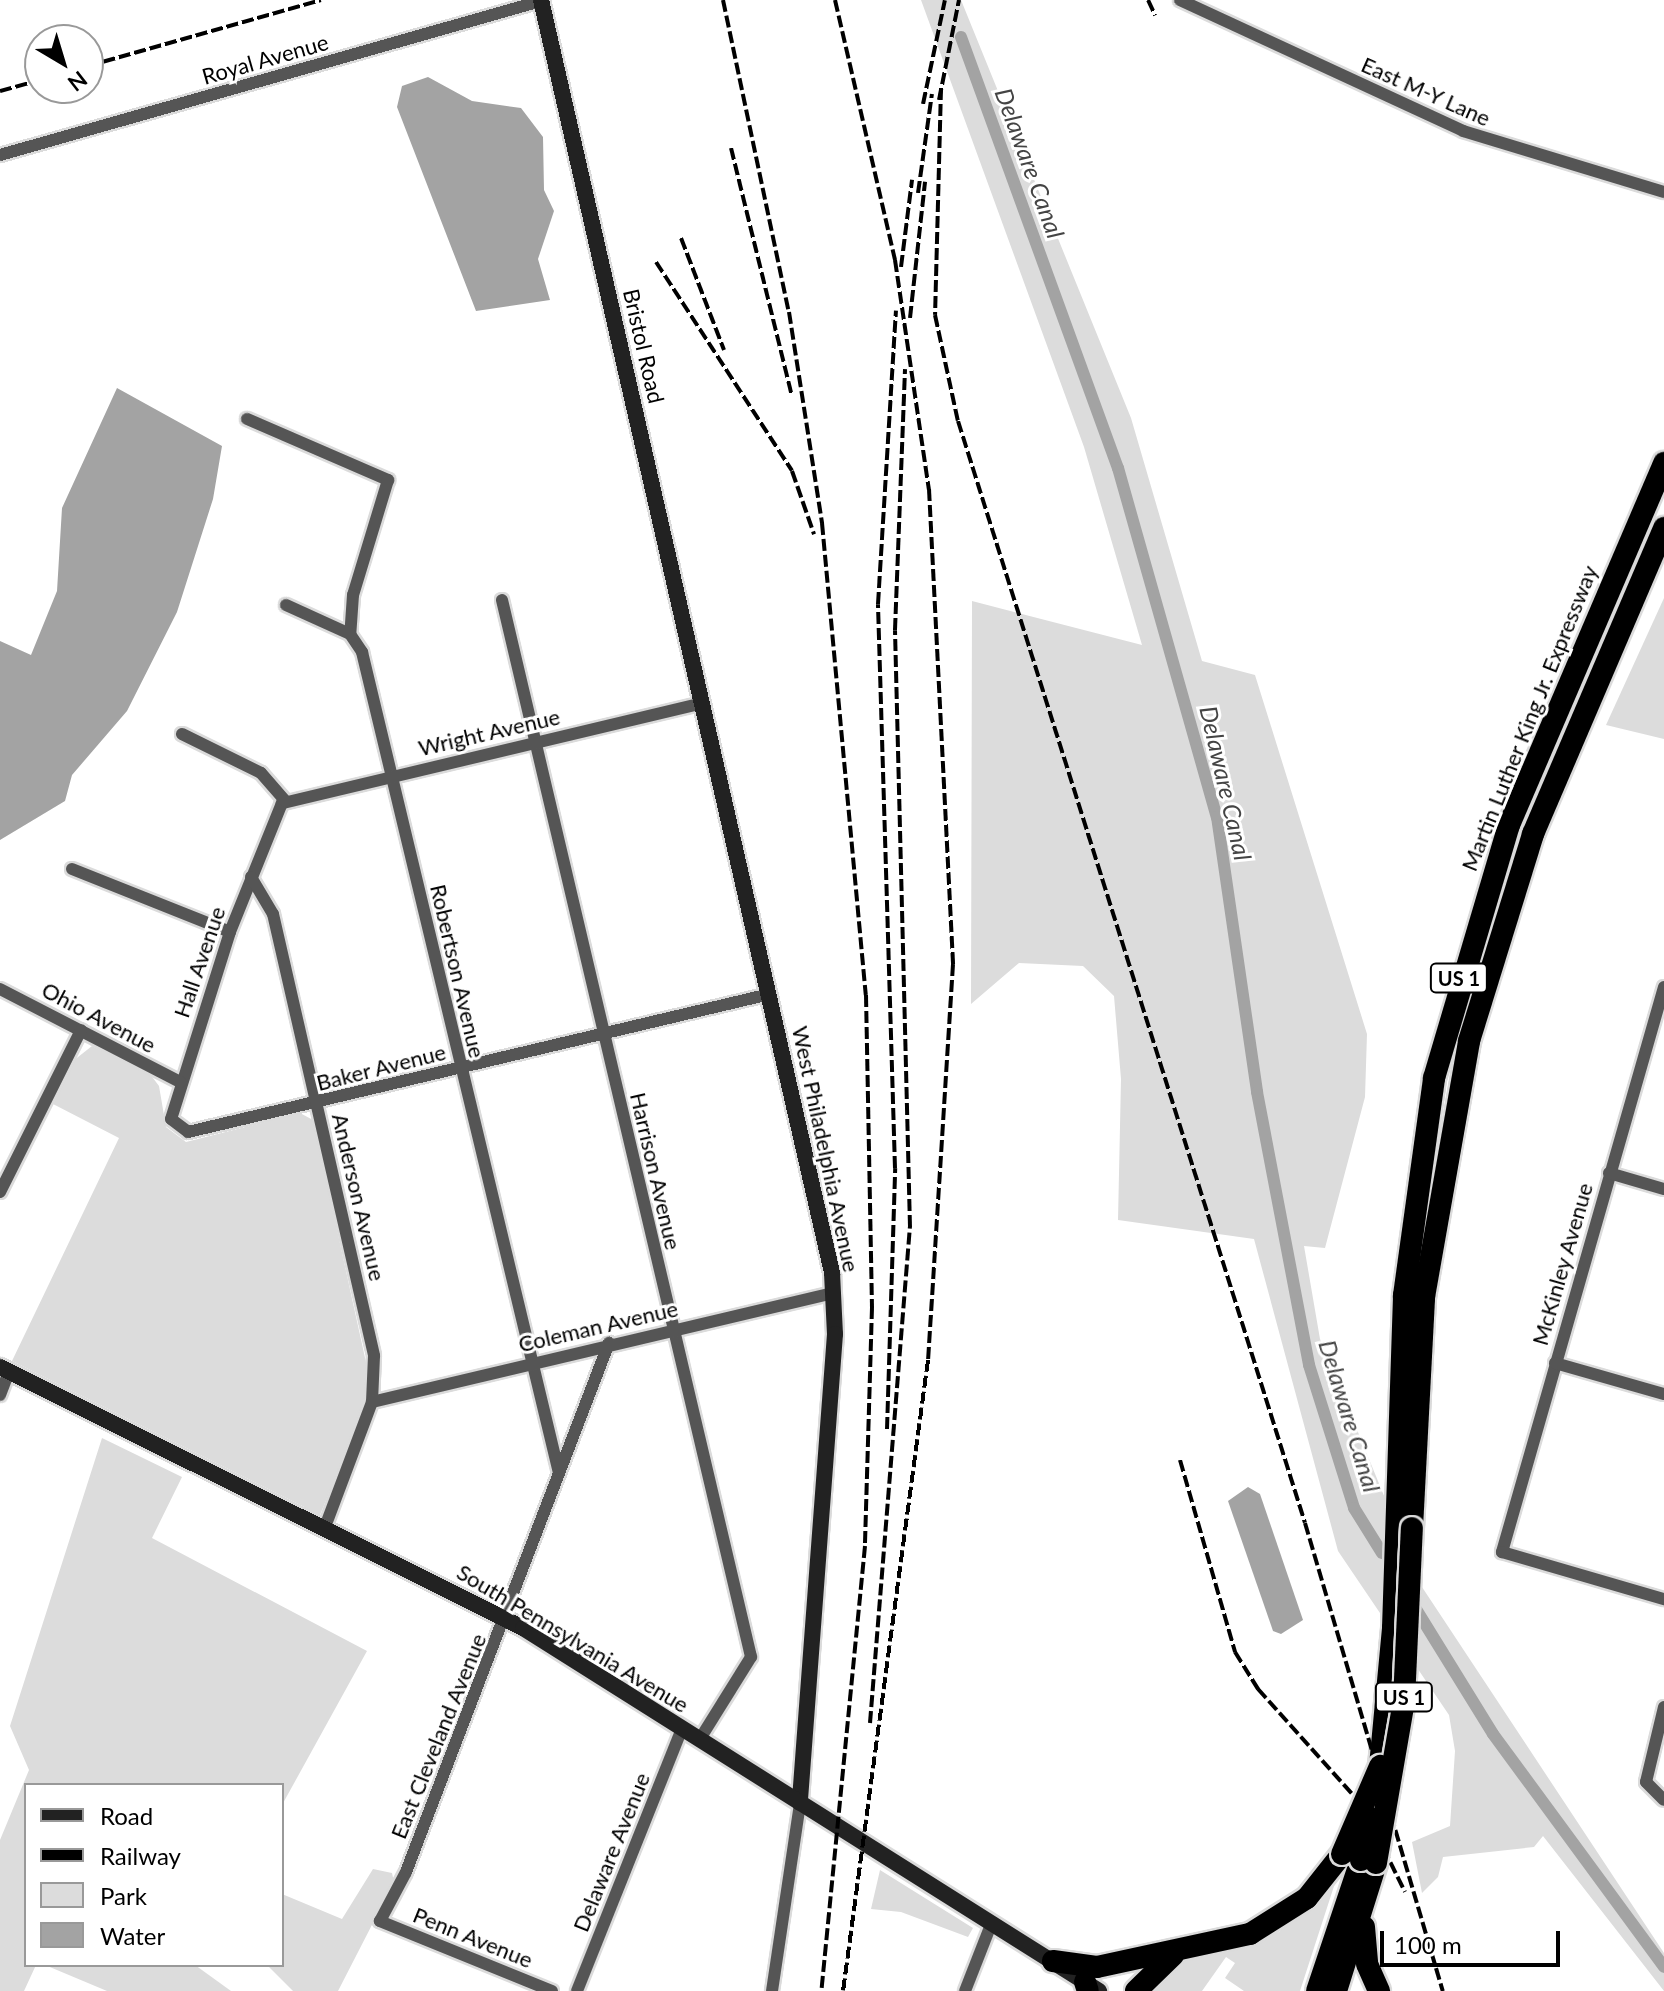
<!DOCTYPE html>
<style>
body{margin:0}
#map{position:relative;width:1664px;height:1991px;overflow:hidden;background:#fff;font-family:Lato,sans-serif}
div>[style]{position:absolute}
.green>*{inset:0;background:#dcdcdc}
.water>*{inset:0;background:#a3a3a3}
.canal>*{height:12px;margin:-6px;padding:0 6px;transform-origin:6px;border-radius:6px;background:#a3a3a3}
.roads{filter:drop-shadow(2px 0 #dbdbdb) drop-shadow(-2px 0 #dbdbdb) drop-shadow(0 2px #dbdbdb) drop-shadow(0 -2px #dbdbdb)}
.street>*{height:12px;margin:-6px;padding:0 6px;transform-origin:6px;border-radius:6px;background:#555}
.secondary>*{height:16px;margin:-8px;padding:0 8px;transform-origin:8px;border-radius:8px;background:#222}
.highway>*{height:22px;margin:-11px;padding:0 11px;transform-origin:11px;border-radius:11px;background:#000}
.rail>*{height:4px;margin-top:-2px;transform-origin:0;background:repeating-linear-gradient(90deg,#000 0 12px,transparent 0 16px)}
.bridges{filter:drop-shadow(2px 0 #dbdbdb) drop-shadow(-2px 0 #dbdbdb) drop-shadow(0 2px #dbdbdb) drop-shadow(0 -2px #dbdbdb)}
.highway-bridge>*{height:22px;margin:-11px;padding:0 11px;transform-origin:11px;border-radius:11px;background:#000}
span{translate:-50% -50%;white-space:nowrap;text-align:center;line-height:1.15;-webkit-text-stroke:6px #fff;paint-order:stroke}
.shield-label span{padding:2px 6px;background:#fff;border:2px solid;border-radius:6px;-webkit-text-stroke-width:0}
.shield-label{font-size:20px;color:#000;font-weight:700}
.street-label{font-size:22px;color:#000}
.water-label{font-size:24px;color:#444;font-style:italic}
.legend{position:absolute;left:24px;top:1783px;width:260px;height:184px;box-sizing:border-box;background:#fff;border:2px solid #999;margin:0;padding:10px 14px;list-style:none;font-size:24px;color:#000}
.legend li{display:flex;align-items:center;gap:16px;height:40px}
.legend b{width:40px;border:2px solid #999}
.north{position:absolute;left:24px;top:24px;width:80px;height:80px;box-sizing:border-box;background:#fff;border:2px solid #999;border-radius:50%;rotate:142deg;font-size:22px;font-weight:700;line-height:32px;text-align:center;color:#000}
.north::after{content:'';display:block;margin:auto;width:28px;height:36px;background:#000;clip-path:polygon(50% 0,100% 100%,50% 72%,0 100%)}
.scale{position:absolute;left:1380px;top:1931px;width:180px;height:36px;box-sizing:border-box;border:4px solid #000;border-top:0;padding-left:10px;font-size:24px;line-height:28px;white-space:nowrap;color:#000;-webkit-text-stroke:6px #fff;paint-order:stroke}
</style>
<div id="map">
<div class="green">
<i style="clip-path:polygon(921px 0,961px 0,1131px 418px,1202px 661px,1255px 675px,1367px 1034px,1365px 1097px,1325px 1248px,1304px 1246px,1320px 1339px,1420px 1584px,1664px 1953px,1664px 1991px,1543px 1836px,1534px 1847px,1443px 1857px,1438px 1877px,1422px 1893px,1412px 1842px,1450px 1826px,1455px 1751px,1449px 1715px,1338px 1551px,1254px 1239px,1118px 1220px,1121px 1079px,1114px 996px,1083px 966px,1019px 963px,971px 1004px,972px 601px,1142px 645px,1084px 447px)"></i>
<i style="clip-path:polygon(1664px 598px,1664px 739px,1606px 725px)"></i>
<i style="clip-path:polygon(92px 1046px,150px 1074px,159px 1086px,166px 1127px,186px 1142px,300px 1113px,313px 1120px,369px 1376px,365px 1406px,320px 1515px,12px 1361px,119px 1138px,53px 1104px,73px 1061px)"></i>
<i style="clip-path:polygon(102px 1438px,182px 1477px,152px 1538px,367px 1651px,282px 1805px,282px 1785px,26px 1785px,26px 1965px,36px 1965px,24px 1991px,0 1991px,0 1840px,29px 1770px,10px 1726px)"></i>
<i style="clip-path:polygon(373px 1869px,392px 1873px,394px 1882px,338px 1991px,293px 1991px,267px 1965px,282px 1965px,282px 1894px,342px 1919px)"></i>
<i style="clip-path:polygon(880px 1870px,973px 1928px,968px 1937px,901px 1912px,871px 1909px)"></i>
<i style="clip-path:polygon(1336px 1880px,1300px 1991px,1244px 1991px,1225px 1978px,1235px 1963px,1226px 1957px,1202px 1991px,1146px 1991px,1167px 1966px,1279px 1932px)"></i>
<i style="clip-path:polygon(45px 1965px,195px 1965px,231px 1991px,107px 1991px)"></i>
</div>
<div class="water">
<i style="clip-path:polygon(428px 77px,472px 101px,521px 108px,543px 137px,544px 190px,554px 211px,538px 259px,550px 300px,476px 311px,397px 107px,402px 86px)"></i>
<i style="clip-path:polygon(117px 388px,222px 446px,213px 499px,177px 612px,127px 711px,72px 775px,65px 801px,0 840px,0 641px,31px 655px,57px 591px,62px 508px)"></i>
<i style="clip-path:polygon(1248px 1487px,1260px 1494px,1303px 1620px,1281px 1634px,1273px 1631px,1228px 1501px)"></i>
</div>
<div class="canal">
<i style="left:961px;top:37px;width:459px;rotate:70deg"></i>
<i style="left:1118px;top:468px;width:363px;rotate:74.2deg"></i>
<i style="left:1217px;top:817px;width:278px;rotate:81.7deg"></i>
<i style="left:1257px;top:1092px;width:278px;rotate:79.2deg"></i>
<i style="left:1309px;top:1365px;width:150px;rotate:72.5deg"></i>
<i style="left:1354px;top:1508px;width:53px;rotate:58.1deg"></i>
<i style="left:1414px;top:1606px;width:150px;rotate:58.3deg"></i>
<i style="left:1493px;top:1734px;width:289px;rotate:53.7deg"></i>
</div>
<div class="roads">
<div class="street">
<i style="left:1180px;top:0;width:312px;rotate:24.8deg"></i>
<i style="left:1463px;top:131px;width:210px;rotate:16.9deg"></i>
<i style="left:0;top:155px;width:562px;rotate:-15.89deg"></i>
<i style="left:247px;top:419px;width:154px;rotate:23.4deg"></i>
<i style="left:388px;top:480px;width:120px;rotate:106.9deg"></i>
<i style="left:353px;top:595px;width:39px;rotate:94deg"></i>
<i style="left:350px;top:634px;width:22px;rotate:56deg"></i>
<i style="left:362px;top:652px;width:844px;rotate:76.51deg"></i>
<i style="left:502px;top:600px;width:1086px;rotate:76.74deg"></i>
<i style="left:751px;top:1657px;width:97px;rotate:121.9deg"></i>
<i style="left:286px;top:605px;width:70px;rotate:24.4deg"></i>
<i style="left:703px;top:703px;width:433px;rotate:166.6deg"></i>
<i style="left:282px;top:803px;width:139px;rotate:112deg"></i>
<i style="left:230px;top:932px;width:196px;rotate:107.5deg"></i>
<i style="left:171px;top:1119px;width:21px;rotate:37deg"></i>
<i style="left:188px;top:1132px;width:598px;rotate:-13.34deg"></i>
<i style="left:182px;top:734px;width:88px;rotate:26.3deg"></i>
<i style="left:261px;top:773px;width:37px;rotate:49deg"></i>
<i style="left:72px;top:869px;width:170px;rotate:21.7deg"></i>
<i style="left:251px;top:877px;width:43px;rotate:59.3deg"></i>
<i style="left:273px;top:914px;width:453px;rotate:77.1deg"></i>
<i style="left:374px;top:1356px;width:46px;rotate:92.5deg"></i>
<i style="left:372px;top:1402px;width:134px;rotate:110.6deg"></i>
<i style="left:1664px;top:987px;width:588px;rotate:106deg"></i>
<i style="left:1502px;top:1552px;width:169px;rotate:16.2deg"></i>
<i style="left:0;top:989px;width:203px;rotate:27.3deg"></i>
<i style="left:1609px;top:1173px;width:57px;rotate:16.2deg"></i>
<i style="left:0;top:1192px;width:181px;rotate:-63.4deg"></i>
<i style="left:1555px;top:1363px;width:113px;rotate:15.9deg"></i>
<i style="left:0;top:1395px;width:26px;rotate:-69deg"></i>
<i style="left:372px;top:1402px;width:475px;rotate:-13.3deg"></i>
<i style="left:1664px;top:1707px;width:77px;rotate:103.5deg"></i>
<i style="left:1646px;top:1782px;width:25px;rotate:45deg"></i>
<i style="left:552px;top:1991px;width:186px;rotate:-157.9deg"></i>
<i style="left:380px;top:1921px;width:55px;rotate:-62deg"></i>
<i style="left:406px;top:1872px;width:567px;rotate:-69.01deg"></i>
<i style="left:577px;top:1991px;width:283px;rotate:-68.2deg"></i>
<i style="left:772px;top:1991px;width:190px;rotate:-81.5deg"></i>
<i style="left:965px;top:1991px;width:74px;rotate:-68.6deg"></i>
</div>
<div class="secondary">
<i style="left:541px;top:0;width:1306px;rotate:77.12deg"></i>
<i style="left:832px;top:1273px;width:61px;rotate:87.2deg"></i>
<i style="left:835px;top:1334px;width:470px;rotate:94.3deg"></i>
<i style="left:0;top:1367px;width:585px;rotate:26.52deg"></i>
<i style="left:523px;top:1628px;width:681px;rotate:32.22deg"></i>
</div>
<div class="highway">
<i style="left:1412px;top:1528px;width:231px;rotate:-87deg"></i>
<i style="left:1424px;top:1297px;width:260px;rotate:-80deg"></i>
<i style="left:1469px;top:1041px;width:217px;rotate:-72.8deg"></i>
<i style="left:1533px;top:834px;width:333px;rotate:-66.8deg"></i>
<i style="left:1380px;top:1766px;width:139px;rotate:-84.6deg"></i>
<i style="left:1393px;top:1628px;width:333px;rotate:-88.1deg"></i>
<i style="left:1404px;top:1295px;width:219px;rotate:-82.1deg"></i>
<i style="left:1434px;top:1078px;width:264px;rotate:-73.5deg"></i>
<i style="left:1509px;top:825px;width:394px;rotate:-66.8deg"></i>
<i style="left:1364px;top:1927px;width:37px;rotate:85deg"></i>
<i style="left:1367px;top:1964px;width:30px;rotate:66deg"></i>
<i style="left:1053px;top:1961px;width:44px;rotate:7.8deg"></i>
<i style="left:1097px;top:1967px;width:157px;rotate:-12.2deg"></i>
<i style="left:1250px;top:1934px;width:67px;rotate:-32.3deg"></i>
<i style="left:1307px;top:1898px;width:56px;rotate:-51.5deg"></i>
<i style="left:1085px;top:1982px;width:9px;rotate:72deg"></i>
<i style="left:1136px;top:1991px;width:52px;rotate:-44.2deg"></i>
<i style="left:1317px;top:1991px;width:138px;rotate:-71.4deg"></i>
<i style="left:1336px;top:1991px;width:134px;rotate:-72.6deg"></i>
</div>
</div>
<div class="rail">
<i style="left:723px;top:0;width:319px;rotate:78.1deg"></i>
<i style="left:789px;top:312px;width:214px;rotate:81.1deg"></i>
<i style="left:822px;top:523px;width:474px;rotate:84.7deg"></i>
<i style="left:866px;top:995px;width:312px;rotate:88.9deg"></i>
<i style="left:872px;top:1307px;width:239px;rotate:91.7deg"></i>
<i style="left:865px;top:1546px;width:447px;rotate:95.6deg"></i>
<i style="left:835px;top:0;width:267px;rotate:77deg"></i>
<i style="left:895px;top:260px;width:232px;rotate:81.6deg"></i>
<i style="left:929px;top:489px;width:476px;rotate:87.1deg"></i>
<i style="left:953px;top:964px;width:397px;rotate:93.6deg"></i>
<i style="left:928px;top:1360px;width:637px;rotate:97.67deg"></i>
<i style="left:1148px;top:0;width:17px;rotate:65deg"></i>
<i style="left:88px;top:66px;width:242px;rotate:-15.8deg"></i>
<i style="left:941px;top:88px;width:227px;rotate:91.5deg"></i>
<i style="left:935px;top:315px;width:108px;rotate:77.8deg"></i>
<i style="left:958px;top:421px;width:1155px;rotate:72.52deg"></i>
<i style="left:1305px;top:1523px;width:488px;rotate:73.6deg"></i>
<i style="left:0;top:91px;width:41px;rotate:-15.4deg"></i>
<i style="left:939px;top:100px;width:102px;rotate:-78.7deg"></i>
<i style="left:923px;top:104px;width:106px;rotate:-78.1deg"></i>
<i style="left:731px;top:148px;width:255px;rotate:76.2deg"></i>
<i style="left:918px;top:193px;width:100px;rotate:-82deg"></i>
<i style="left:681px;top:238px;width:120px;rotate:69deg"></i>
<i style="left:656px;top:262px;width:249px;rotate:56.9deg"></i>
<i style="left:792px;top:471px;width:67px;rotate:70.8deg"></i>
<i style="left:901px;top:267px;width:88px;rotate:-82.8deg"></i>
<i style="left:910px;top:318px;width:137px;rotate:-83.7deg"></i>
<i style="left:887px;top:1429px;width:261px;rotate:-88.2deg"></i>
<i style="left:895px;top:1168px;width:564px;rotate:-91.73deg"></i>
<i style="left:878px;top:604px;width:294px;rotate:-86.5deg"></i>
<i style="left:1180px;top:1460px;width:200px;rotate:74deg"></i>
<i style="left:1235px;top:1652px;width:44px;rotate:58.1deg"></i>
<i style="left:1258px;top:1689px;width:156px;rotate:48.1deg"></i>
<i style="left:1362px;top:1805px;width:97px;rotate:63.7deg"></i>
<i style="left:870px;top:1723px;width:498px;rotate:-85.4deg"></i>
<i style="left:910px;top:1227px;width:597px;rotate:-91.44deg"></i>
<i style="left:895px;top:630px;width:261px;rotate:-87.8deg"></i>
</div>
<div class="bridges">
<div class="highway-bridge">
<i style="left:1342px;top:1854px;width:96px;rotate:-66.6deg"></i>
<i style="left:1361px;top:1860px;width:43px;rotate:-77.9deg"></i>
<i style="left:1376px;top:1863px;width:164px;rotate:-80.2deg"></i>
<i style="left:1404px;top:1701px;width:173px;rotate:-87.4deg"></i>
</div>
</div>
<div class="shield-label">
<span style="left:1459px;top:978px">US 1</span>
<span style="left:1404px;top:1697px">US 1</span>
</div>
<div class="street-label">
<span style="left:265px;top:59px;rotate:-16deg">Royal Avenue</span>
<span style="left:1426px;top:91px;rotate:24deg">East M-Y Lane</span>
<span style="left:644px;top:346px;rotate:77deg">Bristol Road</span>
<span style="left:1529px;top:718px;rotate:-68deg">Martin Luther King Jr. Expressway</span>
<span style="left:489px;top:732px;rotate:-13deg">Wright Avenue</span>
<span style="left:199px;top:962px;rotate:-71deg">Hall Avenue</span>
<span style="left:458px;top:971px;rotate:77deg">Robertson Avenue</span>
<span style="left:99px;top:1017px;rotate:28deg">Ohio Avenue</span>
<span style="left:381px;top:1067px;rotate:-14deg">Baker Avenue</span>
<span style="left:826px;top:1149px;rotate:78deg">West Philadelphia Avenue</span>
<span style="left:656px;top:1171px;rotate:77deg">Harrison Avenue</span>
<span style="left:359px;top:1197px;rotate:77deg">Anderson Avenue</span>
<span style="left:1562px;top:1264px;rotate:-74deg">McKinley Avenue</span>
<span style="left:598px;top:1326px;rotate:-13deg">Coleman Avenue</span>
<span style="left:573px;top:1638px;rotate:31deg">South Pennsylvania Avenue</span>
<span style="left:438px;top:1736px;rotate:-68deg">East Cleveland Avenue</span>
<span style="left:611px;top:1852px;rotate:-68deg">Delaware Avenue</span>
<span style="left:473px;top:1937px;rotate:22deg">Penn Avenue</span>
</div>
<div class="water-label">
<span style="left:1030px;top:163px;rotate:70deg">Delaware Canal</span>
<span style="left:1226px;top:783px;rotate:77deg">Delaware Canal</span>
<span style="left:1350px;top:1416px;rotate:73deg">Delaware Canal</span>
</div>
<ul class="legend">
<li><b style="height:10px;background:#222"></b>Road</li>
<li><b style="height:10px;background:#000"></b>Railway</li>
<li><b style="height:22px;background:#dcdcdc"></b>Park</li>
<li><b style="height:22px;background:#a3a3a3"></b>Water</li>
</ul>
<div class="north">N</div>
<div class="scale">100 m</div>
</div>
